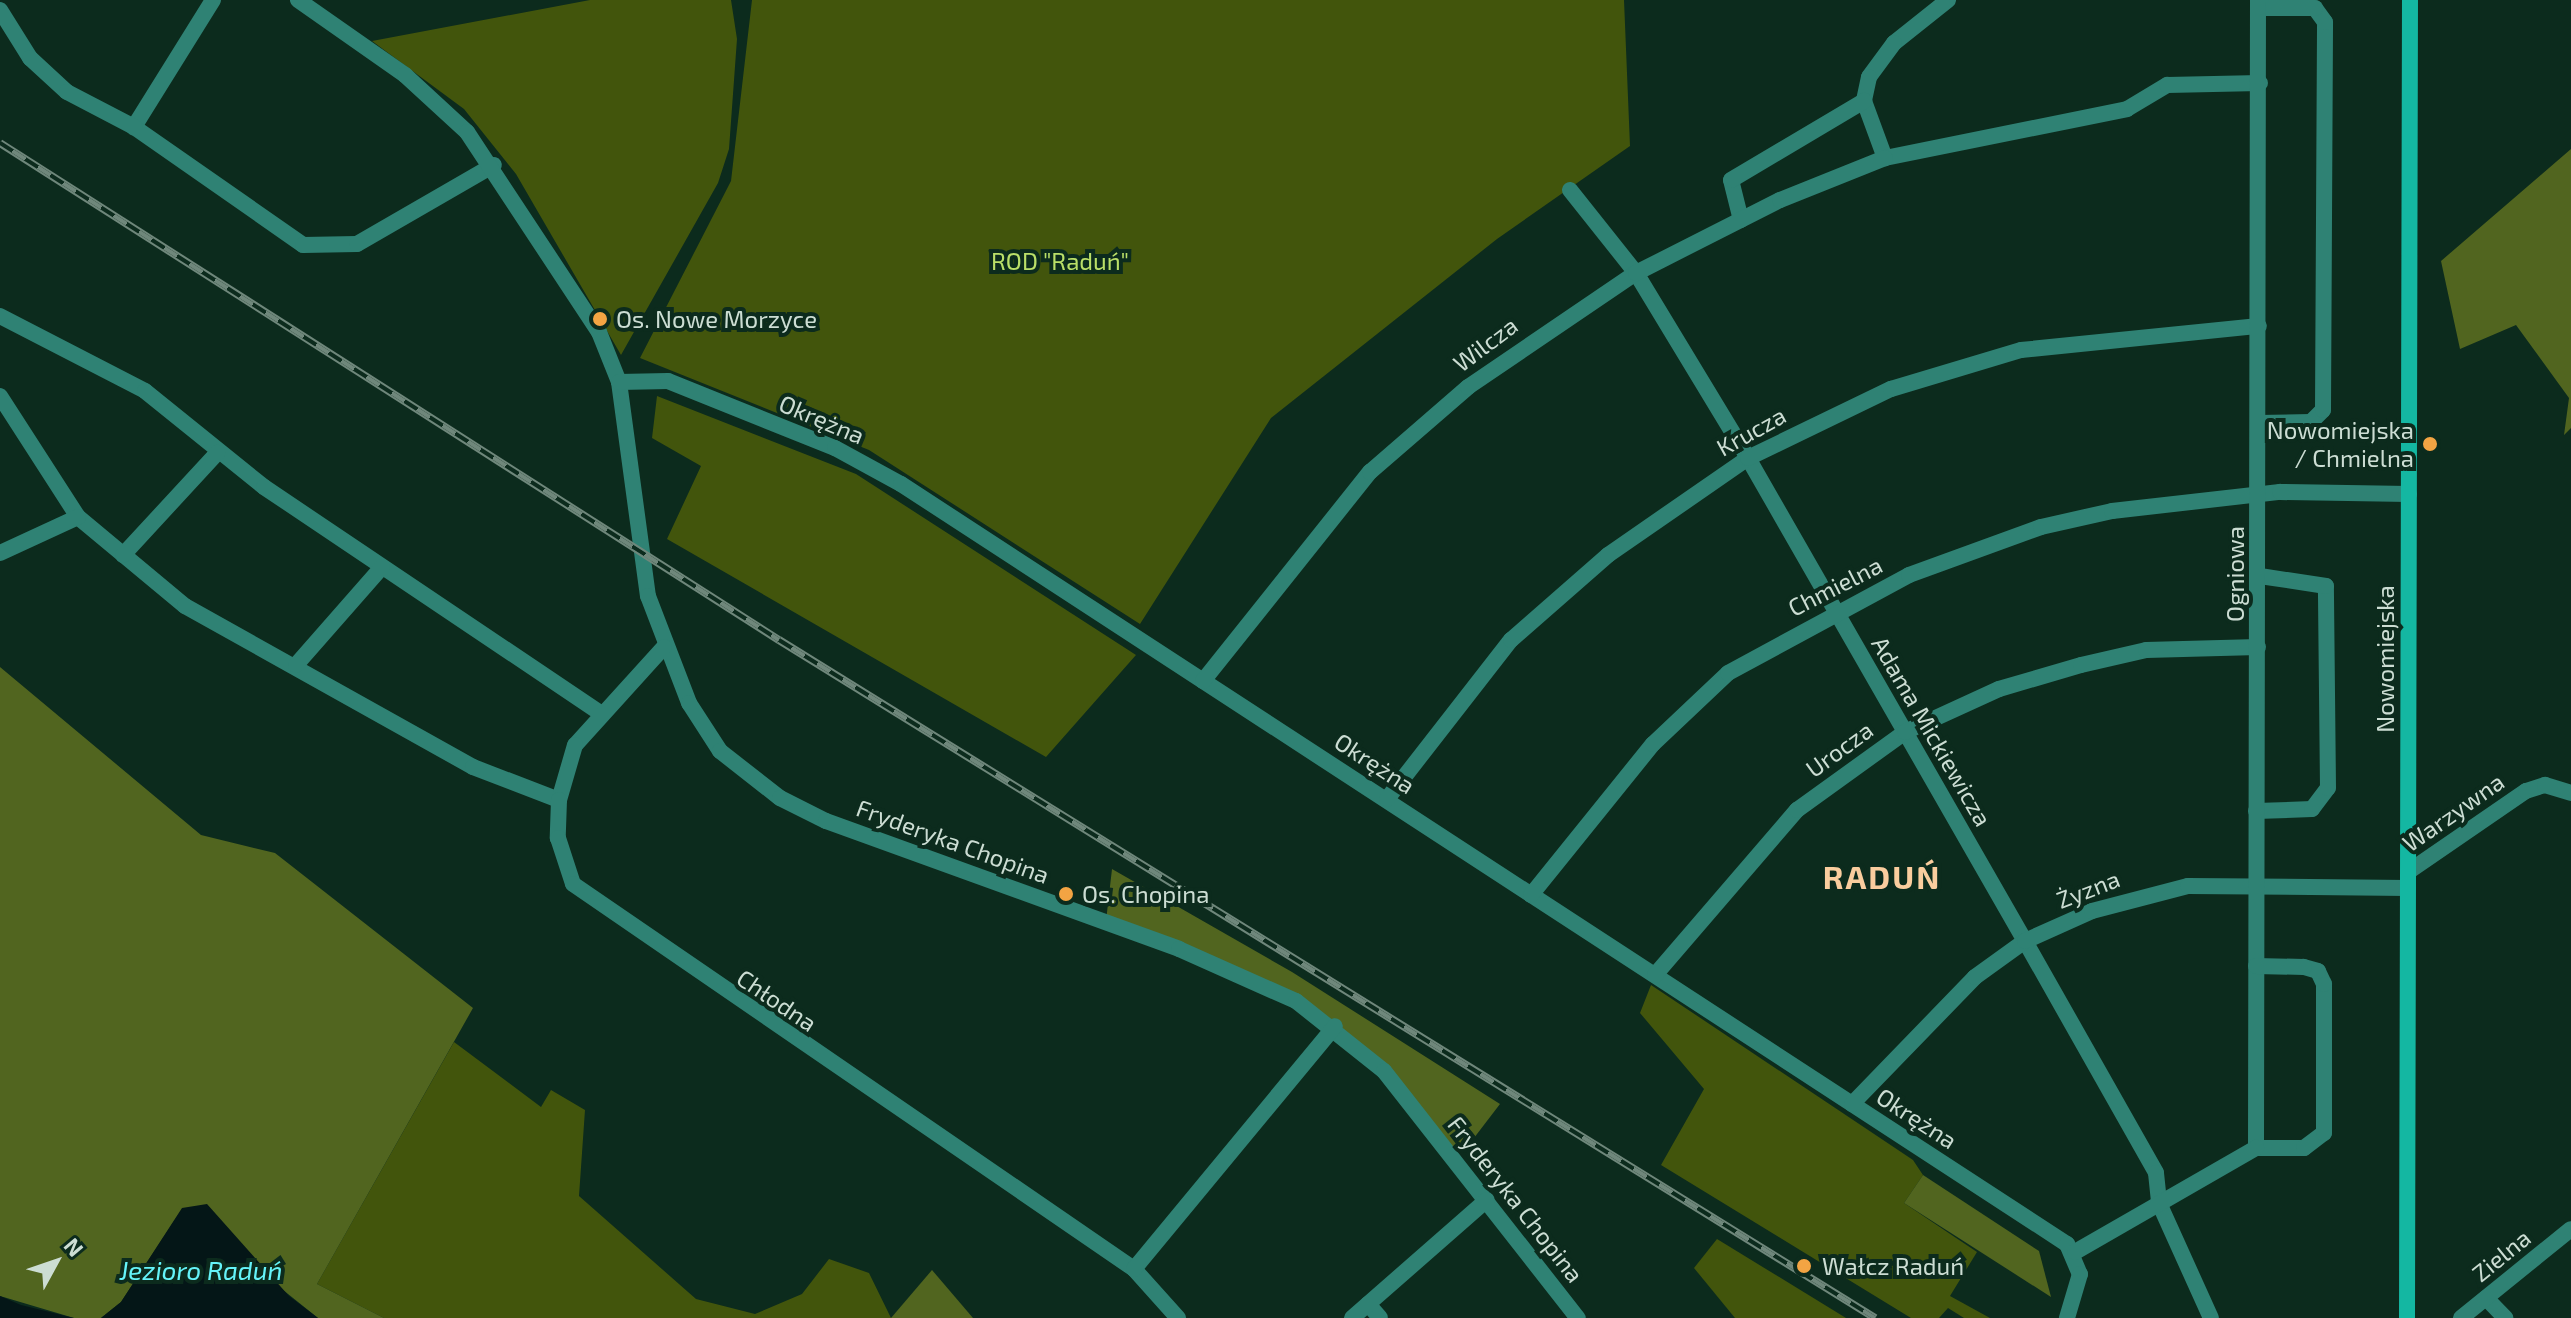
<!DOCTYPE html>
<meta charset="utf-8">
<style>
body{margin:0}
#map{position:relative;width:2571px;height:1318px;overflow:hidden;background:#0c2b1d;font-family:"Exo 2",sans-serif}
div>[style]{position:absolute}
.green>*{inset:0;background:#42550c}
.forest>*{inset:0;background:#51651f}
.water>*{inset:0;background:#041617}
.street>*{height:16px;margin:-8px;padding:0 8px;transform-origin:8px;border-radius:8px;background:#2f8274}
.secondary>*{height:16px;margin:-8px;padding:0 8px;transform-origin:8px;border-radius:8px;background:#14b7a2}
.rail>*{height:8px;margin-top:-4px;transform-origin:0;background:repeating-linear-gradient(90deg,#0c2b1d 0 15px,#6f877b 0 30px);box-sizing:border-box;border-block:2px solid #6f877b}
.dots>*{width:22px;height:22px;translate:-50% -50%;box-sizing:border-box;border:4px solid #0c2b1d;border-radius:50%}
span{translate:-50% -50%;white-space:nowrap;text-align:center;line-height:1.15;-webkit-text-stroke:8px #0c2b1d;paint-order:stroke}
.park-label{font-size:24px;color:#badf68}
.poi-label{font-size:24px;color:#ccddd3}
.left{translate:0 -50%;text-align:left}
.right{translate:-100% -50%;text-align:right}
.street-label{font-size:24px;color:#ccddd3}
.water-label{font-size:26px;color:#65f4f9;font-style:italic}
.district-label{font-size:32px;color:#facd9e;font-weight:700;letter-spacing:2px}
.north{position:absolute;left:16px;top:1222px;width:80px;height:80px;-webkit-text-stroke:6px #0c2b1d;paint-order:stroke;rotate:50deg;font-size:22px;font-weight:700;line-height:32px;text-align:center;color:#ccddd3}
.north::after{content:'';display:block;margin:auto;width:28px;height:36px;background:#ccddd3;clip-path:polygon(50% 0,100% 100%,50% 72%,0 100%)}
</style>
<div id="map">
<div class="green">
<i style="clip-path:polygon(590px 0,731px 0,737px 39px,729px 149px,718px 183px,621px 355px,516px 174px,464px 109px,372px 41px)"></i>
<i style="clip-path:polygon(752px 0,1624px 0,1630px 146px,1497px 239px,1271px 418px,1140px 624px,869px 450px,640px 358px,731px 181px)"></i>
<i style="clip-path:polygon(657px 396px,856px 474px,1136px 655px,1046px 757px,667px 539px,701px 466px,652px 438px)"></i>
<i style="clip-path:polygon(1651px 985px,1913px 1160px,1923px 1175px,1904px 1203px,1977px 1252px,1950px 1296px,1990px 1318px,1964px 1318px,1948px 1308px,1939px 1318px,1911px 1318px,1661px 1165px,1704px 1089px,1640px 1013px)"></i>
<i style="clip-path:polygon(454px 1042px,541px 1107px,551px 1090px,585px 1110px,579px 1196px,696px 1299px,755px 1314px,802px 1294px,829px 1259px,869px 1273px,891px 1318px,384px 1318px,317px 1284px)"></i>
<i style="clip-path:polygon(1717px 1239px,1846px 1318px,1735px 1318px,1694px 1268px)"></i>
</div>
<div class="forest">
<i style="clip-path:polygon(2571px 149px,2571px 428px,2564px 435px,2569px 398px,2516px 325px,2460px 349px,2441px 261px)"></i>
<i style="clip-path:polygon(0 667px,201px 835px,275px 853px,473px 1008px,317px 1284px,384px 1318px,318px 1318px,182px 1209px,121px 1302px,101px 1318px,74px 1318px,0 1296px)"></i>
<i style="clip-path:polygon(1112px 869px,1292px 972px,1500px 1104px,1464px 1151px,1448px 1148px,1335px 1026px,1106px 921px)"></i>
<i style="clip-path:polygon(1923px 1175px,2039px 1251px,2051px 1297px,1904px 1203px)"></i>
<i style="clip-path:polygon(932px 1270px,973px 1318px,891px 1318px)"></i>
</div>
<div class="water">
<i style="clip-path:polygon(207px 1204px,289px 1296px,318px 1318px,101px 1318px,121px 1302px,182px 1208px)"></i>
<i style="clip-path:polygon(0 1296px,21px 1305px,74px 1318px,0 1318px)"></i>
</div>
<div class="street">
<i style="left:213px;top:0;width:150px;rotate:121.9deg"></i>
<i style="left:134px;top:127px;width:206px;rotate:34.9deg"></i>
<i style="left:303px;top:245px;width:54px;rotate:-1.1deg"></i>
<i style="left:357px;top:244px;width:158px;rotate:-30deg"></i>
<i style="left:298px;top:0;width:131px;rotate:35deg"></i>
<i style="left:405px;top:75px;width:84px;rotate:42.6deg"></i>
<i style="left:467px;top:132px;width:240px;rotate:56.6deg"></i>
<i style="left:599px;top:332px;width:54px;rotate:68.2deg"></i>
<i style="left:619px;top:382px;width:216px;rotate:82.3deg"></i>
<i style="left:648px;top:596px;width:115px;rotate:69deg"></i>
<i style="left:689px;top:703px;width:57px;rotate:57.1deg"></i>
<i style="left:720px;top:751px;width:76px;rotate:38.1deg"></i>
<i style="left:780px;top:798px;width:51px;rotate:26.6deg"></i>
<i style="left:826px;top:821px;width:375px;rotate:19.9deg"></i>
<i style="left:1179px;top:949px;width:128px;rotate:24deg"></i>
<i style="left:1296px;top:1001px;width:112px;rotate:38.5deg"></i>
<i style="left:1384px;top:1071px;width:314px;rotate:51.9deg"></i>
<i style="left:1948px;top:0;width:69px;rotate:141.5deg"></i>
<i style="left:1894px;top:43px;width:42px;rotate:126.3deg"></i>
<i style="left:1869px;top:77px;width:25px;rotate:102deg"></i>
<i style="left:1864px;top:101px;width:61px;rotate:69.8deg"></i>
<i style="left:1885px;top:158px;width:247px;rotate:-11.4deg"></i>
<i style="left:2127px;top:109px;width:47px;rotate:-31deg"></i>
<i style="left:2167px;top:85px;width:93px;rotate:-1.2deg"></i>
<i style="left:0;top:10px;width:57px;rotate:58deg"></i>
<i style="left:30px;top:58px;width:50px;rotate:42.6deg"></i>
<i style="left:67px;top:92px;width:76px;rotate:27.6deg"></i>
<i style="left:1570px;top:190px;width:106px;rotate:51.5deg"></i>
<i style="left:1636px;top:273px;width:216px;rotate:58.8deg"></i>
<i style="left:1748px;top:458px;width:557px;rotate:60.17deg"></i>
<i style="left:2025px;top:941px;width:266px;rotate:60.5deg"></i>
<i style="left:2156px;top:1173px;width:30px;rotate:84deg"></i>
<i style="left:2159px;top:1203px;width:126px;rotate:65.7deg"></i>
<i style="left:1741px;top:220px;width:41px;rotate:-104deg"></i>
<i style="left:1731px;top:180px;width:155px;rotate:-30.7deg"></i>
<i style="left:0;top:316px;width:163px;rotate:27.3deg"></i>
<i style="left:145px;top:391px;width:153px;rotate:38.9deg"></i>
<i style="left:264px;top:487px;width:404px;rotate:33.9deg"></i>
<i style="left:619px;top:382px;width:49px;rotate:-1.2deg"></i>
<i style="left:668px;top:381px;width:180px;rotate:21.9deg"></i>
<i style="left:835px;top:448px;width:75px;rotate:28.6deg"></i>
<i style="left:901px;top:484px;width:1392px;rotate:33.1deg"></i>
<i style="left:2067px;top:1244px;width:33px;rotate:67deg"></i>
<i style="left:2080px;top:1274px;width:46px;rotate:106.5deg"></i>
<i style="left:0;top:396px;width:144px;rotate:57.2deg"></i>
<i style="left:78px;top:517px;width:139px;rotate:39.8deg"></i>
<i style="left:185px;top:606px;width:330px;rotate:29.2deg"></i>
<i style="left:473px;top:767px;width:92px;rotate:21deg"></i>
<i style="left:2258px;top:423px;width:53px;rotate:-1.1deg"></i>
<i style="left:2311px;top:422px;width:17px;rotate:-45deg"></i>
<i style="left:2323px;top:410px;width:388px;rotate:-89.7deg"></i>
<i style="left:2325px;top:22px;width:17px;rotate:-126deg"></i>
<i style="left:2315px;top:8px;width:57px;rotate:180deg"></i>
<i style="left:0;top:553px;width:86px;rotate:-24.8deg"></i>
<i style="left:123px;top:555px;width:139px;rotate:-47.3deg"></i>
<i style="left:664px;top:647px;width:132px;rotate:132.2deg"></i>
<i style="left:575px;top:745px;width:57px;rotate:106.2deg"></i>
<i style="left:559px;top:800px;width:38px;rotate:92deg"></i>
<i style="left:558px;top:838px;width:48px;rotate:71.9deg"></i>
<i style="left:573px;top:884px;width:680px;rotate:34.46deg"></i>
<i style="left:1134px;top:1269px;width:66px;rotate:48.1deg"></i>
<i style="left:296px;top:665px;width:130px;rotate:-48.7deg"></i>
<i style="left:1203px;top:681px;width:268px;rotate:-51.4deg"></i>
<i style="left:1370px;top:472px;width:130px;rotate:-40.9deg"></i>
<i style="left:1468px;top:387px;width:203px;rotate:-34.2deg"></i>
<i style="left:1636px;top:273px;width:161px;rotate:-26.9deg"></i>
<i style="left:1780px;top:200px;width:113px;rotate:-21.8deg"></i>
<i style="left:1387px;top:799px;width:202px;rotate:-52.1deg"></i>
<i style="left:1511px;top:640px;width:129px;rotate:-41.2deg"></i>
<i style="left:1608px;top:555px;width:170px;rotate:-34.7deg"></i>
<i style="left:1748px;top:458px;width:159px;rotate:-25.8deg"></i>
<i style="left:1891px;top:389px;width:136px;rotate:-16.7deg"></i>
<i style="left:2021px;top:350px;width:239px;rotate:-5.8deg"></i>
<i style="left:2256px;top:811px;width:56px;rotate:-2deg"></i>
<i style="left:2312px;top:809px;width:26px;rotate:-53deg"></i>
<i style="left:2328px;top:788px;width:202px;rotate:-90.6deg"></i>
<i style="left:2326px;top:586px;width:67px;rotate:-171.4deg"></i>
<i style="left:2408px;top:872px;width:143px;rotate:-34.5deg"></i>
<i style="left:2526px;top:791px;width:20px;rotate:-18deg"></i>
<i style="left:2545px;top:785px;width:27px;rotate:17deg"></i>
<i style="left:1531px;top:895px;width:194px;rotate:-51.1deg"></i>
<i style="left:1653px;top:744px;width:103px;rotate:-43.4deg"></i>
<i style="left:1728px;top:673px;width:206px;rotate:-28.4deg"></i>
<i style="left:1909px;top:575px;width:140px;rotate:-20deg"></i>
<i style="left:2041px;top:527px;width:73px;rotate:-12.7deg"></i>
<i style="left:2112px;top:511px;width:169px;rotate:-6.5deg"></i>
<i style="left:2280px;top:492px;width:129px;rotate:0.9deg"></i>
<i style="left:1655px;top:975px;width:218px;rotate:-49.3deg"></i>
<i style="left:1797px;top:810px;width:133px;rotate:-35.8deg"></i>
<i style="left:1905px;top:732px;width:103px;rotate:-24.6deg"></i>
<i style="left:1999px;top:689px;width:85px;rotate:-16.3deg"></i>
<i style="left:2081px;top:665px;width:67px;rotate:-13deg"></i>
<i style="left:2146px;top:650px;width:112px;rotate:-1.5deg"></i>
<i style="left:1852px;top:1104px;width:177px;rotate:-45.9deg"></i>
<i style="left:1975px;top:977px;width:62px;rotate:-35.8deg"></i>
<i style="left:2025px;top:941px;width:73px;rotate:-24.1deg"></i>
<i style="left:2092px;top:911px;width:99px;rotate:-14.6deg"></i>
<i style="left:2188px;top:886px;width:220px;rotate:0.5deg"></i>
<i style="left:2256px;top:1148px;width:1148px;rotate:-89.9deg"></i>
<i style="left:2256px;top:1148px;width:48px"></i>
<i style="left:2304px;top:1148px;width:25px;rotate:-37deg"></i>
<i style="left:2324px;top:1133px;width:149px;rotate:-90deg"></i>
<i style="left:2324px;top:984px;width:14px;rotate:-115deg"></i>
<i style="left:2318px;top:971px;width:15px;rotate:-164deg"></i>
<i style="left:2304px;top:967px;width:48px;rotate:-178.8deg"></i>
<i style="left:2075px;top:1252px;width:209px;rotate:-29.9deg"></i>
<i style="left:1134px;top:1269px;width:315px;rotate:-50.4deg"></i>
<i style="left:2486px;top:1298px;width:28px;rotate:46deg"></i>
<i style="left:1368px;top:1304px;width:18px;rotate:49deg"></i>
<i style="left:1352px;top:1318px;width:179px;rotate:-41.2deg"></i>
<i style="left:2461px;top:1318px;width:141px;rotate:-39deg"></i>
</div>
<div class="secondary">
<i style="left:2407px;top:1318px;width:1318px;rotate:-89.87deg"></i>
</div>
<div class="rail">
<i style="left:0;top:143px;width:924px;rotate:32.54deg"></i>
<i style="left:779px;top:640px;width:1289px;rotate:31.74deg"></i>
</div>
<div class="dots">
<i style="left:600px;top:319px;background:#f3a443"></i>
<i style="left:2430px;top:444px;background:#f3a443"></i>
<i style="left:1066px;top:894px;background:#f3a443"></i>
<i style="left:1804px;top:1266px;background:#f3a443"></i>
</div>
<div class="park-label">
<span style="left:1060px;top:261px">ROD "Raduń"</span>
</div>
<div class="poi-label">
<span class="left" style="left:616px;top:319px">Os. Nowe Morzyce</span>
<span class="right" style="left:2414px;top:444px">Nowomiejska<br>/ Chmielna</span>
<span class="left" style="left:1082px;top:894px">Os. Chopina</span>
<span class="left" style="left:1822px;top:1266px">Wałcz Raduń</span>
</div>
<div class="street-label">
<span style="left:1485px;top:344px;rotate:-37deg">Wilcza</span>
<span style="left:822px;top:419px;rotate:23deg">Okrężna</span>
<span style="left:1751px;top:431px;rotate:-29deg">Krucza</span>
<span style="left:2235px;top:574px;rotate:-90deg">Ogniowa</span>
<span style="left:1835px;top:586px;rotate:-27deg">Chmielna</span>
<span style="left:2385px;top:659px;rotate:-90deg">Nowomiejska</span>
<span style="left:1932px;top:731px;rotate:60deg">Adama Mickiewicza</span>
<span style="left:1839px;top:749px;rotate:-36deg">Urocza</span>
<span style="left:1375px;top:763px;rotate:33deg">Okrężna</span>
<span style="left:2453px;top:812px;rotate:-35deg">Warzywna</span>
<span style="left:953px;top:841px;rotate:20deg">Fryderyka Chopina</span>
<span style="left:2088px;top:889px;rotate:-21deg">Żyzna</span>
<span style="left:777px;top:1000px;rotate:34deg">Chłodna</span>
<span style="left:1917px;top:1118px;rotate:33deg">Okrężna</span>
<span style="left:1516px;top:1199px;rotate:52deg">Fryderyka Chopina</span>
<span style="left:2501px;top:1255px;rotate:-39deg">Zielna</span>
</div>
<div class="water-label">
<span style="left:201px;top:1270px">Jezioro Raduń</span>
</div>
<div class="district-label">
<span style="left:1882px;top:876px">RADUŃ</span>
</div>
<div class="north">N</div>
</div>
